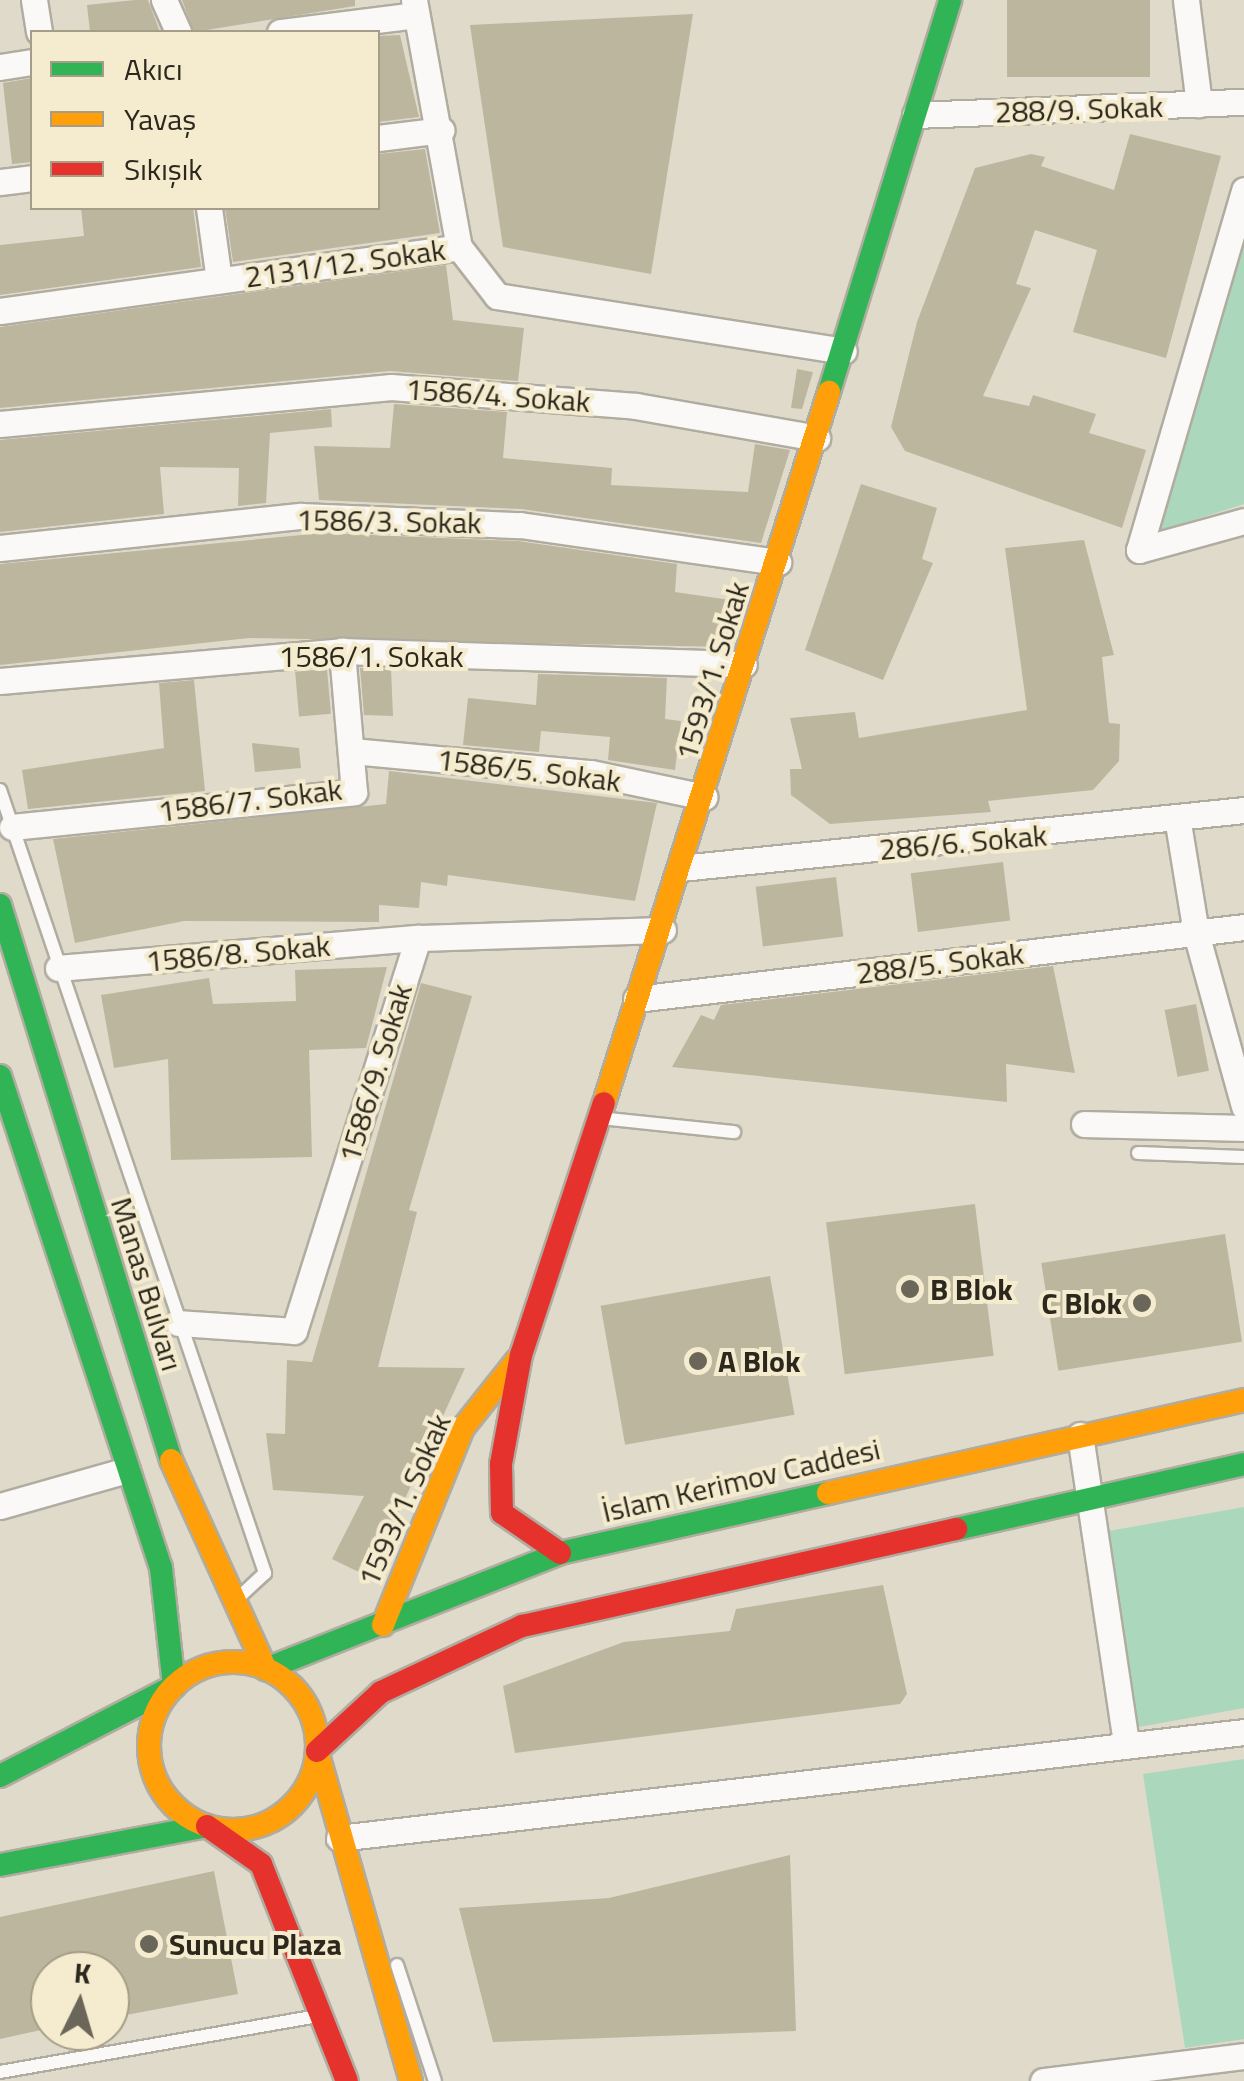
<!DOCTYPE html>
<meta charset="utf-8">
<style>
body{margin:0}
#map{position:relative;width:1244px;height:2081px;overflow:hidden;background:#dfdaca;font-family:"Titillium Web",sans-serif}
div>[style]{position:absolute}
.green>*{inset:0;background:#abd8bc}
.building>*{inset:0;background:#bdb69f;transform-origin:0 0}
.roads{filter:drop-shadow(2px 0 #b0aca0) drop-shadow(-2px 0 #b0aca0) drop-shadow(0 2px #b0aca0) drop-shadow(0 -2px #b0aca0)}
.lane>*{height:12px;margin:-6px;padding:0 6px;transform-origin:6px;border-radius:6px;background:#faf9f7}
.street>*{height:25px;margin:-12.5px;padding:0 12.5px;transform-origin:12.5px;border-radius:12.5px;background:#faf9f7}
.fast>*{height:22px;margin:-11px;padding:0 11px;transform-origin:11px;border-radius:11px;background:#30b455}
.slow>*{height:22px;margin:-11px;padding:0 11px;transform-origin:11px;border-radius:11px;background:#ff9f0a}
.slow>.ring{margin:-11px;padding:0;box-sizing:content-box;background:none;border:22px solid #ff9f0a;border-radius:50%}
.jam>*{height:22px;margin:-11px;padding:0 11px;transform-origin:11px;border-radius:11px;background:#e5322d}
.dots>*{width:28px;height:28px;translate:-50% -50%;box-sizing:border-box;border:5px solid #f5ebce;border-radius:50%}
span{translate:-50% -50%;white-space:nowrap;text-align:center;line-height:1.15;-webkit-text-stroke:8px #f5ebce;paint-order:stroke}
.street-label{font-size:30px;color:#2c281e}
.poi-label{font-size:30px;color:#2c281e;font-weight:700}
.left{translate:0 -50%;text-align:left}
.right{translate:-100% -50%;text-align:right}
.legend{position:absolute;left:30px;top:30px;width:350px;height:180px;box-sizing:border-box;background:#f5ebce;border:2px solid #a59d88;margin:0;padding:12px 18px;list-style:none;font-size:30px;color:#2c281e}
.legend li{display:flex;align-items:center;gap:20px;height:50px}
.legend b{width:50px;border:2px solid #a59d88}
.north{position:absolute;left:30px;top:1951px;width:100px;height:100px;box-sizing:border-box;background:#f5ebce;border:2px solid #a59d88;border-radius:50%;rotate:5deg;font-size:28px;font-weight:700;line-height:40px;text-align:center;color:#2c281e}
.north::after{content:'';display:block;margin:auto;width:35px;height:45px;background:#6b665a;clip-path:polygon(50% 0,100% 100%,50% 72%,0 100%)}
</style>
<div id="map">
<div class="green">
<i style="clip-path:polygon(1244px 239px,1244px 504px,1159px 531px,1206px 369px)"></i>
<i style="clip-path:polygon(1244px 1507px,1244px 1708px,1139px 1727px,1103px 1532px)"></i>
<i style="clip-path:polygon(1244px 1759px,1244px 2039px,1185px 2048px,1143px 1774px)"></i>
</div>
<div class="building">
<i style="clip-path:polygon(135px 0,148px 0,160px 32px,90px 32px,87px 5px)"></i>
<i style="clip-path:polygon(182px 0,355px 0,355px 6px,194px 32px)"></i>
<i style="left:1007px;top:0;width:143px;height:77px"></i>
<i style="clip-path:polygon(693px 14px,651px 274px,503px 247px,470px 25px)"></i>
<i style="clip-path:polygon(400px 35px,419px 117px,378px 122px,378px 36px)"></i>
<i style="clip-path:polygon(32px 78px,32px 162px,12px 164px,3px 83px)"></i>
<i style="clip-path:polygon(1130px 134px,1221px 156px,1166px 358px,1073px 332px,1097px 250px,1035px 230px,1016px 284px,1031px 288px,983px 396px,1029px 406px,1033px 395px,1096px 414px,1089px 433px,1146px 450px,1122px 528px,905px 451px,891px 427px,917px 322px,975px 168px,1031px 154px,1045px 157px,1041px 166px,1114px 190px)"></i>
<i style="clip-path:polygon(425px 149px,440px 233px,233px 262px,225px 208px,378px 208px,378px 154px)"></i>
<i style="clip-path:polygon(81px 208px,193px 208px,201px 267px,0 295px,0 245px,84px 236px)"></i>
<i style="clip-path:polygon(446px 265px,453px 320px,524px 328px,518px 381px,390px 371px,0 408px,0 327px)"></i>
<i style="clip-path:polygon(797px 369px,813px 372px,802px 409px,791px 408px)"></i>
<i style="clip-path:polygon(394px 404px,507px 412px,503px 458px,612px 468px,611px 485px,748px 492px,755px 444px,790px 450px,761px 543px,521px 509px,319px 500px,314px 446px,390px 448px)"></i>
<i style="clip-path:polygon(331px 409px,332px 427px,270px 433px,266px 503px,238px 506px,239px 468px,160px 467px,164px 514px,0 532px,0 440px)"></i>
<i style="clip-path:polygon(861px 484px,937px 508px,922px 559px,933px 563px,883px 680px,805px 650px)"></i>
<i style="clip-path:polygon(323px 533px,518px 541px,677px 564px,675px 592px,737px 601px,732px 636px,729px 647px,249px 638px,0 665px,0 564px)"></i>
<i style="clip-path:polygon(1084px 540px,1114px 655px,1102px 657px,1109px 723px,1120px 724px,1119px 761px,1093px 790px,988px 801px,991px 812px,830px 824px,791px 795px,790px 769px,802px 769px,790px 718px,855px 712px,859px 738px,1027px 710px,1005px 548px)"></i>
<i style="clip-path:polygon(360px 668px,391px 669px,393px 716px,364px 715px)"></i>
<i style="left:327px;top:669px;width:45px;height:32px;rotate:85deg"></i>
<i style="clip-path:polygon(538px 674px,667px 678px,665px 719px,681px 721px,675px 770px,608px 760px,610px 737px,541px 731px,539px 752px,463px 745px,468px 698px,536px 705px)"></i>
<i style="clip-path:polygon(194px 680px,205px 791px,28px 809px,22px 770px,164px 748px,159px 683px)"></i>
<i style="clip-path:polygon(252px 743px,299px 748px,301px 768px,255px 772px)"></i>
<i style="clip-path:polygon(389px 771px,657px 803px,635px 901px,448px 875px,447px 886px,421px 882px,419px 908px,379px 905px,379px 922px,184px 921px,75px 943px,53px 839px,386px 804px)"></i>
<i style="left:1003px;top:862px;width:59px;height:93px;rotate:83deg"></i>
<i style="left:836px;top:877px;width:60px;height:81px;rotate:83deg"></i>
<i style="clip-path:polygon(1053px 966px,1075px 1073px,1006px 1064px,1007px 1102px,672px 1067px,701px 1015px,714px 1020px,721px 1005px)"></i>
<i style="clip-path:polygon(387px 967px,366px 1048px,309px 1050px,312px 1157px,171px 1160px,168px 1059px,114px 1068px,101px 995px,209px 978px,213px 1004px,296px 1001px,295px 970px)"></i>
<i style="clip-path:polygon(421px 983px,472px 996px,409px 1210px,417px 1212px,378px 1367px,465px 1368px,369px 1577px,332px 1559px,364px 1496px,273px 1490px,266px 1433px,285px 1434px,287px 1360px,312px 1362px)"></i>
<i style="left:1196px;top:1004px;width:68px;height:32px;rotate:79deg"></i>
<i style="left:975px;top:1204px;width:153px;height:150px;rotate:83deg"></i>
<i style="left:1225px;top:1234px;width:109px;height:186px;rotate:81deg"></i>
<i style="left:770px;top:1276px;width:141px;height:172px;rotate:80deg"></i>
<i style="clip-path:polygon(883px 1585px,907px 1694px,900px 1704px,515px 1753px,503px 1686px,624px 1642px,730px 1631px,736px 1609px)"></i>
<i style="clip-path:polygon(790px 1855px,796px 2031px,493px 2042px,459px 1908px,609px 1898px)"></i>
<i style="clip-path:polygon(214px 1871px,238px 1994px,110px 2018px,110px 1971px,50px 1971px,50px 2028px,0 2039px,0 1917px)"></i>
</div>
<div class="roads">
<div class="lane">
<i style="left:0;top:790px;width:827px;rotate:71.3deg"></i>
<i style="left:265px;top:1573px;width:35px;rotate:137deg"></i>
<i style="left:600px;top:1118px;width:135px;rotate:6deg"></i>
<i style="left:1138px;top:1153px;width:106px;rotate:2.2deg"></i>
<i style="left:397px;top:1965px;width:122px;rotate:71.9deg"></i>
<i style="left:0;top:2072px;width:323px;rotate:-10deg"></i>
</div>
<div class="street">
<i style="left:34px;top:0;width:32px;rotate:81deg"></i>
<i style="left:164px;top:0;width:35px;rotate:66deg"></i>
<i style="left:414px;top:0;width:251px;rotate:79.7deg"></i>
<i style="left:1186px;top:0;width:105px;rotate:82.9deg"></i>
<i style="left:280px;top:32px;width:137px;rotate:-7.1deg"></i>
<i style="left:0;top:67px;width:32px;rotate:-9deg"></i>
<i style="left:915px;top:115px;width:329px;rotate:-2.3deg"></i>
<i style="left:378px;top:138px;width:64px;rotate:-7.1deg"></i>
<i style="left:0;top:182px;width:32px;rotate:-7deg"></i>
<i style="left:209px;top:208px;width:73px;rotate:82.1deg"></i>
<i style="left:0;top:311px;width:463px;rotate:-7.9deg"></i>
<i style="left:459px;top:247px;width:62px;rotate:52.2deg"></i>
<i style="left:497px;top:296px;width:351px;rotate:9deg"></i>
<i style="left:0;top:424px;width:393px;rotate:-5.4deg"></i>
<i style="left:391px;top:387px;width:246px;rotate:4.4deg"></i>
<i style="left:636px;top:406px;width:184px;rotate:10deg"></i>
<i style="left:0;top:548px;width:303px;rotate:-6.1deg"></i>
<i style="left:301px;top:516px;width:219px;rotate:2.4deg"></i>
<i style="left:520px;top:525px;width:261px;rotate:8.2deg"></i>
<i style="left:1139px;top:550px;width:375px;rotate:-73.7deg"></i>
<i style="left:1139px;top:550px;width:109px;rotate:-15.4deg"></i>
<i style="left:0;top:681px;width:343px;rotate:-5deg"></i>
<i style="left:342px;top:651px;width:402px;rotate:1.9deg"></i>
<i style="left:352px;top:751px;width:240px;rotate:5.3deg"></i>
<i style="left:591px;top:773px;width:116px;rotate:11.9deg"></i>
<i style="left:1178px;top:823px;width:111px;rotate:80.7deg"></i>
<i style="left:1196px;top:933px;width:180px;rotate:74.5deg"></i>
<i style="left:12px;top:827px;width:344px;rotate:-5.8deg"></i>
<i style="left:354px;top:792px;width:142px;rotate:-94.9deg"></i>
<i style="left:681px;top:868px;width:566px;rotate:-5.88deg"></i>
<i style="left:58px;top:968px;width:361px;rotate:-4.8deg"></i>
<i style="left:636px;top:999px;width:612px;rotate:-6.75deg"></i>
<i style="left:1084px;top:1124px;width:160px;rotate:1.4deg"></i>
<i style="left:178px;top:1323px;width:116px;rotate:3.9deg"></i>
<i style="left:294px;top:1331px;width:412px;rotate:-72.5deg"></i>
<i style="left:418px;top:938px;width:245px;rotate:-1.9deg"></i>
<i style="left:1080px;top:1435px;width:312px;rotate:81.5deg"></i>
<i style="left:0;top:1506px;width:132px;rotate:-15.8deg"></i>
<i style="left:339px;top:1838px;width:911px;rotate:-6.68deg"></i>
<i style="left:1043px;top:2081px;width:203px;rotate:-7.1deg"></i>
</div>
<div class="fast">
<i style="left:829px;top:392px;width:410px;rotate:-72.8deg"></i>
<i style="left:0;top:905px;width:581px;rotate:72.88deg"></i>
<i style="left:0;top:1076px;width:518px;rotate:71.88deg"></i>
<i style="left:161px;top:1568px;width:119px;rotate:83.7deg"></i>
<i style="left:956px;top:1529px;width:295px;rotate:-12.7deg"></i>
<i style="left:266px;top:1669px;width:316px;rotate:-21.5deg"></i>
<i style="left:560px;top:1553px;width:275px;rotate:-12.6deg"></i>
<i style="left:0;top:1776px;width:196px;rotate:-27.3deg"></i>
<i style="left:0;top:1865px;width:211px;rotate:-10.7deg"></i>
</div>
<div class="slow">
<i style="left:604px;top:1103px;width:746px;rotate:-72.44deg"></i>
<i style="left:171px;top:1460px;width:230px;rotate:65.6deg"></i>
<i style="left:828px;top:1493px;width:426px;rotate:-12.6deg"></i>
<i style="left:383px;top:1625px;width:213px;rotate:-67.9deg"></i>
<i style="left:463px;top:1428px;width:87px;rotate:-51.5deg"></i>
<i class="ring" style="left:149px;top:1662px;width:146px;height:146px"></i>
<i style="left:317px;top:1751px;width:343px;rotate:74.1deg"></i>
</div>
<div class="jam">
<i style="left:560px;top:1553px;width:70px;rotate:-145.4deg"></i>
<i style="left:502px;top:1513px;width:49px;rotate:-91.2deg"></i>
<i style="left:501px;top:1464px;width:111px;rotate:-79.6deg"></i>
<i style="left:521px;top:1355px;width:265px;rotate:-71.8deg"></i>
<i style="left:317px;top:1751px;width:87px;rotate:-42.7deg"></i>
<i style="left:381px;top:1692px;width:156px;rotate:-25.1deg"></i>
<i style="left:522px;top:1626px;width:445px;rotate:-12.6deg"></i>
<i style="left:207px;top:1826px;width:66px;rotate:35.1deg"></i>
<i style="left:261px;top:1864px;width:233px;rotate:68.4deg"></i>
</div>
</div>
<div class="dots">
<i style="left:910px;top:1289px;background:#6b665a"></i>
<i style="left:1142px;top:1303px;background:#6b665a"></i>
<i style="left:698px;top:1361px;background:#6b665a"></i>
<i style="left:149px;top:1944px;background:#6b665a"></i>
</div>
<div class="street-label">
<span style="left:1079px;top:109px;rotate:-2deg">288/9. Sokak</span>
<span style="left:345px;top:263px;rotate:-8deg">2131/12. Sokak</span>
<span style="left:498px;top:395px;rotate:4deg">1586/4. Sokak</span>
<span style="left:389px;top:521px;rotate:1deg">1586/3. Sokak</span>
<span style="left:371px;top:656px">1586/1. Sokak</span>
<span style="left:712px;top:671px;rotate:-73deg">1593/1. Sokak</span>
<span style="left:529px;top:770px;rotate:7deg">1586/5. Sokak</span>
<span style="left:250px;top:800px;rotate:-7deg">1586/7. Sokak</span>
<span style="left:963px;top:842px;rotate:-5deg">286/6. Sokak</span>
<span style="left:238px;top:953px;rotate:-5deg">1586/8. Sokak</span>
<span style="left:940px;top:963px;rotate:-7deg">288/5. Sokak</span>
<span style="left:375px;top:1073px;rotate:-73deg">1586/9. Sokak</span>
<span style="left:147px;top:1284px;rotate:73deg">Manas Bulvarı</span>
<span style="left:741px;top:1480px;rotate:-13deg">İslam Kerimov Caddesi</span>
<span style="left:404px;top:1500px;rotate:-66deg">1593/1. Sokak</span>
</div>
<div class="poi-label">
<span class="left" style="left:930px;top:1289px">B Blok</span>
<span class="right" style="left:1122px;top:1303px">C Blok</span>
<span class="left" style="left:718px;top:1361px">A Blok</span>
<span class="left" style="left:169px;top:1944px">Sunucu Plaza</span>
</div>
<ul class="legend">
<li><b style="height:12px;background:#30b455"></b>Akıcı</li>
<li><b style="height:12px;background:#ff9f0a"></b>Yavaş</li>
<li><b style="height:12px;background:#e5322d"></b>Sıkışık</li>
</ul>
<div class="north">K</div>
</div>
